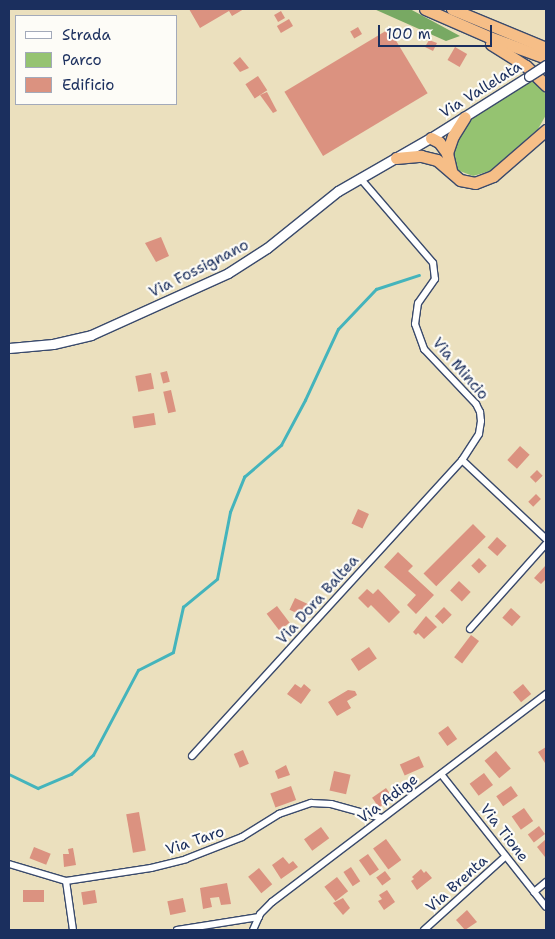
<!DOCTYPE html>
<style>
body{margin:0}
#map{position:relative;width:555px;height:939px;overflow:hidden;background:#ebe0be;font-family:"Shantell Sans",sans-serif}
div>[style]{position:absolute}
.green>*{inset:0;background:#95c371}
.forest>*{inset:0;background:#78a963}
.stream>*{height:2.5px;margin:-1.25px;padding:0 1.25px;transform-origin:1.25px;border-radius:1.25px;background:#44b4bc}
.building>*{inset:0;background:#db9280;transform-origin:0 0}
.roads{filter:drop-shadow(1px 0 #3a4a6c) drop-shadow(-1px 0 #3a4a6c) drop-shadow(0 1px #3a4a6c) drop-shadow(0 -1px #3a4a6c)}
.minor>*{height:6px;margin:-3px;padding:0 3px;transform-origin:3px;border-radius:3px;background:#fff}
.tertiary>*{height:9px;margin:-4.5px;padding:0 4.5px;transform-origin:4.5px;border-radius:4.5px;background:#fff}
.trunk>*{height:11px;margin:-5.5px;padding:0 5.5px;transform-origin:5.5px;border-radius:5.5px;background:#f6be87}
.bridges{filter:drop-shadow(1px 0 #3a4a6c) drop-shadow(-1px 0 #3a4a6c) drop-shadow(0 1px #3a4a6c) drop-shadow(0 -1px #3a4a6c)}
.tertiary-bridge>*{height:9px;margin:-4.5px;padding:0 4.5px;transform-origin:4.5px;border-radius:4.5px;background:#fff}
span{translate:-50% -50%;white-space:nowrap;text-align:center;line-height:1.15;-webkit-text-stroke:4.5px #fdfcf7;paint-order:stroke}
.street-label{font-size:15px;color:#1b2f5e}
.frame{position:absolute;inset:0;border:10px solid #1b2f5e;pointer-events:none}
.legend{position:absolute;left:15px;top:15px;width:162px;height:90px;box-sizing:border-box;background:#fdfcf7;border:1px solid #a3aaba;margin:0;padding:6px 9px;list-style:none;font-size:15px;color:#1b2f5e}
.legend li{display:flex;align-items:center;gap:10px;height:25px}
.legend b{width:25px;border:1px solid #a3aaba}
.scale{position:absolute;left:378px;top:25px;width:114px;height:22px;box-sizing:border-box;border:2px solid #1b2f5e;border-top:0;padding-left:6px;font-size:15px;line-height:18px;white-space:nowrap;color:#1b2f5e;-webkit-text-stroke:4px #fdfcf7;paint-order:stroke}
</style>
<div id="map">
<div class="green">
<i style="clip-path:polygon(538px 78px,546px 96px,546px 115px,538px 129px,490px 171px,473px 176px,457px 170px,454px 166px,451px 150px,466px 123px,504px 96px)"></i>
</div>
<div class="forest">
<i style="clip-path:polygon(374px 9px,410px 9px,460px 36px,446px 41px)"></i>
</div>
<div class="stream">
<i style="left:9px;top:774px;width:32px;rotate:26deg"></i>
<i style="left:38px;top:788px;width:36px;rotate:-23deg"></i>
<i style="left:71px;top:774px;width:29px;rotate:-41deg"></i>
<i style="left:93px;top:755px;width:96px;rotate:-62.1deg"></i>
<i style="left:138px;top:670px;width:39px;rotate:-27deg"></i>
<i style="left:173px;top:652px;width:46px;rotate:-77.5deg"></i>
<i style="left:183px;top:607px;width:44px;rotate:-39.5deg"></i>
<i style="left:217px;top:579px;width:68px;rotate:-79deg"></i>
<i style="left:230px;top:512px;width:38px;rotate:-68deg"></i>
<i style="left:244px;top:477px;width:49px;rotate:-40.9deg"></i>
<i style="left:281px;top:445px;width:51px;rotate:-61.9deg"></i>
<i style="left:305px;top:400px;width:78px;rotate:-65.1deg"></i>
<i style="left:338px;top:329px;width:55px;rotate:-46.5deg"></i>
<i style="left:376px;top:289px;width:45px;rotate:-18deg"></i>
</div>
<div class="building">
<i style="clip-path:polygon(189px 9px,244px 9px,232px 16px,229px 11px,200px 28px)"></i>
<i style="left:281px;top:11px;width:8px;height:8px;rotate:60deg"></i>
<i style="left:289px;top:19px;width:8px;height:14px;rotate:60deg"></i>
<i style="left:358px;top:27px;width:8px;height:9px;rotate:60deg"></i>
<i style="left:389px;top:29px;width:75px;height:122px;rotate:59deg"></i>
<i style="clip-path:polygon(429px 40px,437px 43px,433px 51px,425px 47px)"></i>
<i style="left:455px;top:47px;width:14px;height:15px;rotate:30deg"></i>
<i style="clip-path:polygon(240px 57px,249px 68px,240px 72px,233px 63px)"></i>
<i style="left:258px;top:76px;width:17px;height:15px;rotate:57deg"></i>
<i style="clip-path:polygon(267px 92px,277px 111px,273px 113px,260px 95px)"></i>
<i style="clip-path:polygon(161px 237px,169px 256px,156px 262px,145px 243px)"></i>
<i style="left:167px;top:371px;width:11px;height:7px;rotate:75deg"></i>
<i style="left:151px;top:373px;width:16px;height:16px;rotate:79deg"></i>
<i style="left:171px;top:390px;width:22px;height:8px;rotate:77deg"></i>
<i style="left:154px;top:413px;width:12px;height:22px;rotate:81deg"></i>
<i style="left:520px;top:446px;width:13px;height:19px;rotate:42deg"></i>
<i style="left:537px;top:470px;width:8px;height:10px;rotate:45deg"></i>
<i style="left:536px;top:494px;width:7px;height:11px;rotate:45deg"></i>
<i style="left:358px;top:509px;width:12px;height:16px;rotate:24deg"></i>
<i style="left:473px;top:524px;width:18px;height:70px;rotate:45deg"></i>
<i style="left:497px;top:537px;width:13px;height:14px;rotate:42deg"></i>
<i style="clip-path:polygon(398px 552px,413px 566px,408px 571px,434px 595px,416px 614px,407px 605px,416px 595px,384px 567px)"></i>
<i style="left:479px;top:558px;width:11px;height:11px;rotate:45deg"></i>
<i style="clip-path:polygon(546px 565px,546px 579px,541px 584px,534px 578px)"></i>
<i style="left:459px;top:581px;width:16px;height:13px;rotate:43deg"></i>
<i style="clip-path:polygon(367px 589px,373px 594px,378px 589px,400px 612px,389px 623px,371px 605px,368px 608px,358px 598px)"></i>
<i style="left:295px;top:598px;width:17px;height:13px;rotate:25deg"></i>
<i style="left:277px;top:606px;width:21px;height:13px;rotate:53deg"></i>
<i style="left:444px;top:607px;width:11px;height:13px;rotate:45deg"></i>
<i style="left:511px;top:608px;width:13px;height:13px;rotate:42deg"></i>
<i style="clip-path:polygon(426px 616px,437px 627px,424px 639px,418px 633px,416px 635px,413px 632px)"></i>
<i style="left:471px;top:635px;width:10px;height:28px;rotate:37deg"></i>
<i style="left:369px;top:647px;width:14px;height:22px;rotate:56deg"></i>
<i style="clip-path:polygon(295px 684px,301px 688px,304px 684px,311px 690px,301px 704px,287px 694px)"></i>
<i style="left:523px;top:684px;width:13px;height:13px;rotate:51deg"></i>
<i style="clip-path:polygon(348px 690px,355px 691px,357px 695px,347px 701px,351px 708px,337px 716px,328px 702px)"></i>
<i style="left:448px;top:726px;width:16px;height:12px;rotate:55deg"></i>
<i style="clip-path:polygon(546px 747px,546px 762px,545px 763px,538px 752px)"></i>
<i style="left:243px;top:750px;width:15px;height:10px;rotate:67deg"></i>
<i style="left:496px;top:751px;width:23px;height:15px;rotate:50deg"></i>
<i style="left:419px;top:756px;width:12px;height:21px;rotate:66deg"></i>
<i style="clip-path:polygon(286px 765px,290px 775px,278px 779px,275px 771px)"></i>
<i style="left:334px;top:771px;width:17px;height:20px;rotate:13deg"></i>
<i style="left:484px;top:773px;width:15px;height:18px;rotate:53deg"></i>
<i style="left:291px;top:786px;width:15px;height:22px;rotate:70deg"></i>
<i style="left:511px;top:786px;width:12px;height:18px;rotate:55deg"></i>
<i style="left:386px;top:788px;width:12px;height:17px;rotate:55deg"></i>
<i style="left:524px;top:808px;width:16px;height:15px;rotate:55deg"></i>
<i style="left:139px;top:812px;width:39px;height:13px;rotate:80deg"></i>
<i style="left:539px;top:826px;width:10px;height:14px;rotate:53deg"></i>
<i style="left:321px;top:827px;width:14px;height:21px;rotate:54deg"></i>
<i style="left:386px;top:839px;width:26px;height:16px;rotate:54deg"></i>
<i style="clip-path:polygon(546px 839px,546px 855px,545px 857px,537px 847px)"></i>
<i style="left:34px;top:847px;width:18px;height:12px;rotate:22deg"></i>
<i style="clip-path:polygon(73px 848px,76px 865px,64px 867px,63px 854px,69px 854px,68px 849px)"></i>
<i style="left:368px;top:854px;width:19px;height:11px;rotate:55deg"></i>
<i style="clip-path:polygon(283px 857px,289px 864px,293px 861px,298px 867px,281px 879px,272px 865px)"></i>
<i style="left:351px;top:867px;width:17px;height:9px;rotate:57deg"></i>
<i style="left:259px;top:868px;width:21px;height:14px;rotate:51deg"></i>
<i style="clip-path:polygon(421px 869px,424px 873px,426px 871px,432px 878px,417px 890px,411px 881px,414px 879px,412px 877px)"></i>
<i style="left:385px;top:871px;width:10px;height:11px;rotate:53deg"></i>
<i style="left:337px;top:877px;width:18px;height:16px;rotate:52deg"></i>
<i style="clip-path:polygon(227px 883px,231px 904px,221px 905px,219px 897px,210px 898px,212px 907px,203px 909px,200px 888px)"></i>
<i style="left:23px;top:890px;width:21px;height:12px"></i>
<i style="left:95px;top:890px;width:13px;height:14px;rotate:81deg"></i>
<i style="clip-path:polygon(387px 890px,395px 902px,384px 910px,378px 901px,382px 899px,379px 895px)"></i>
<i style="left:183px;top:898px;width:14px;height:16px;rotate:78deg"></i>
<i style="clip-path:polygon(343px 898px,350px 908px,343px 915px,333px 903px)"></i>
<i style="clip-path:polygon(467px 910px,477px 922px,465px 930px,456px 920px)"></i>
</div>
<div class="roads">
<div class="minor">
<i style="left:360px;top:178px;width:112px;rotate:49.3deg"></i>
<i style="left:433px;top:263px;width:16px;rotate:83deg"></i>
<i style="left:435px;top:279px;width:29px;rotate:125deg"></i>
<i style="left:418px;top:303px;width:21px;rotate:98deg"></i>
<i style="left:415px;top:324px;width:27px;rotate:70deg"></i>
<i style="left:424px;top:349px;width:76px;rotate:46.6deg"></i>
<i style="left:476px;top:404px;width:9px;rotate:63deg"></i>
<i style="left:480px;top:412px;width:9px;rotate:84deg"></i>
<i style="left:481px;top:421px;width:13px;rotate:99deg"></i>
<i style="left:479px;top:434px;width:31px;rotate:123deg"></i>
<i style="left:462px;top:460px;width:115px;rotate:43.2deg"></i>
<i style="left:470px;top:629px;width:114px;rotate:-48.2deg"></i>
<i style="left:192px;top:756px;width:401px;rotate:-47.6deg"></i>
<i style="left:441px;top:774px;width:169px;rotate:51.7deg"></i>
<i style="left:9px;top:864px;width:59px;rotate:16.6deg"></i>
<i style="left:66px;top:881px;width:86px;rotate:-8.7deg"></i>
<i style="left:151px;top:868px;width:36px;rotate:-14deg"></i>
<i style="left:186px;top:859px;width:60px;rotate:-21.4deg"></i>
<i style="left:242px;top:837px;width:44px;rotate:-31.9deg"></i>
<i style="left:279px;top:814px;width:34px;rotate:-19deg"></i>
<i style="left:311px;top:803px;width:20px;rotate:3deg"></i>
<i style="left:331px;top:804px;width:53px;rotate:15.4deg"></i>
<i style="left:66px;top:881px;width:49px;rotate:81.9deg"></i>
<i style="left:534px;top:892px;width:16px;rotate:-40deg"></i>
<i style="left:177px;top:930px;width:83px;rotate:-9deg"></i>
<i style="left:253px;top:930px;width:17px;rotate:-66deg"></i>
<i style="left:260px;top:914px;width:17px;rotate:-45deg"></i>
<i style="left:272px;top:902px;width:344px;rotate:-37.2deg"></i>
<i style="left:424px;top:930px;width:110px;rotate:-42.1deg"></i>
</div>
<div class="tertiary">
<i style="left:9px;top:348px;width:44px;rotate:-5.2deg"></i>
<i style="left:53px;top:344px;width:39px;rotate:-13deg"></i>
<i style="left:91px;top:335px;width:150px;rotate:-24.3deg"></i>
<i style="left:228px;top:273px;width:46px;rotate:-32.7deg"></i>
<i style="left:267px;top:248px;width:91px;rotate:-38.8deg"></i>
<i style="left:338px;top:191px;width:108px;rotate:-29.9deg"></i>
<i style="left:432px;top:137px;width:115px;rotate:-32.2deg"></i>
</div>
<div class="trunk">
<i style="left:425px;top:9px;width:70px;rotate:23.6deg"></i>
<i style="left:489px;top:37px;width:61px;rotate:20.2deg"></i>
<i style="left:452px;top:9px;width:102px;rotate:22.5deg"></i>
<i style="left:491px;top:44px;width:41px;rotate:32.2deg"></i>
<i style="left:526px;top:66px;width:28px;rotate:44deg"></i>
<i style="left:431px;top:138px;width:9px;rotate:27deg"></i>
<i style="left:439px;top:142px;width:14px;rotate:54deg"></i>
<i style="left:447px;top:153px;width:18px;rotate:77deg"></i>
<i style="left:447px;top:153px;width:18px;rotate:-71deg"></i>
<i style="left:453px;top:136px;width:22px;rotate:-58deg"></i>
<i style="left:396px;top:158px;width:25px;rotate:-5deg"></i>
<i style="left:421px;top:156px;width:16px;rotate:14deg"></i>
<i style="left:437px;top:160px;width:30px;rotate:41deg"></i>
<i style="left:460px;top:180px;width:15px;rotate:11deg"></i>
<i style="left:475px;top:183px;width:19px;rotate:-21deg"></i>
<i style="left:493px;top:176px;width:70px;rotate:-41deg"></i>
</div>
</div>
<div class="bridges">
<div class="tertiary-bridge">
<i style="left:529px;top:76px;width:20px;rotate:-33deg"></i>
</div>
</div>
<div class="street-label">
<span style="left:481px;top:90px;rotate:-32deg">Via Vallelata</span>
<span style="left:199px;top:269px;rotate:-27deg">Via Fossignano</span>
<span style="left:460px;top:369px;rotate:49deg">Via Mincio</span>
<span style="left:318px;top:600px;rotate:-48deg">Via Dora Baltea</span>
<span style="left:388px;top:799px;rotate:-37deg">Via Adige</span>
<span style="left:504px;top:833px;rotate:52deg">Via Tione</span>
<span style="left:195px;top:841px;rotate:-19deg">Via Taro</span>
<span style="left:457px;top:884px;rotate:-42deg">Via Brenta</span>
</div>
<div class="frame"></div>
<ul class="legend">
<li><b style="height:6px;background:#fff"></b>Strada</li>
<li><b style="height:14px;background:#95c371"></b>Parco</li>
<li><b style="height:14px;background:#db9280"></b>Edificio</li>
</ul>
<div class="scale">100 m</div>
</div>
